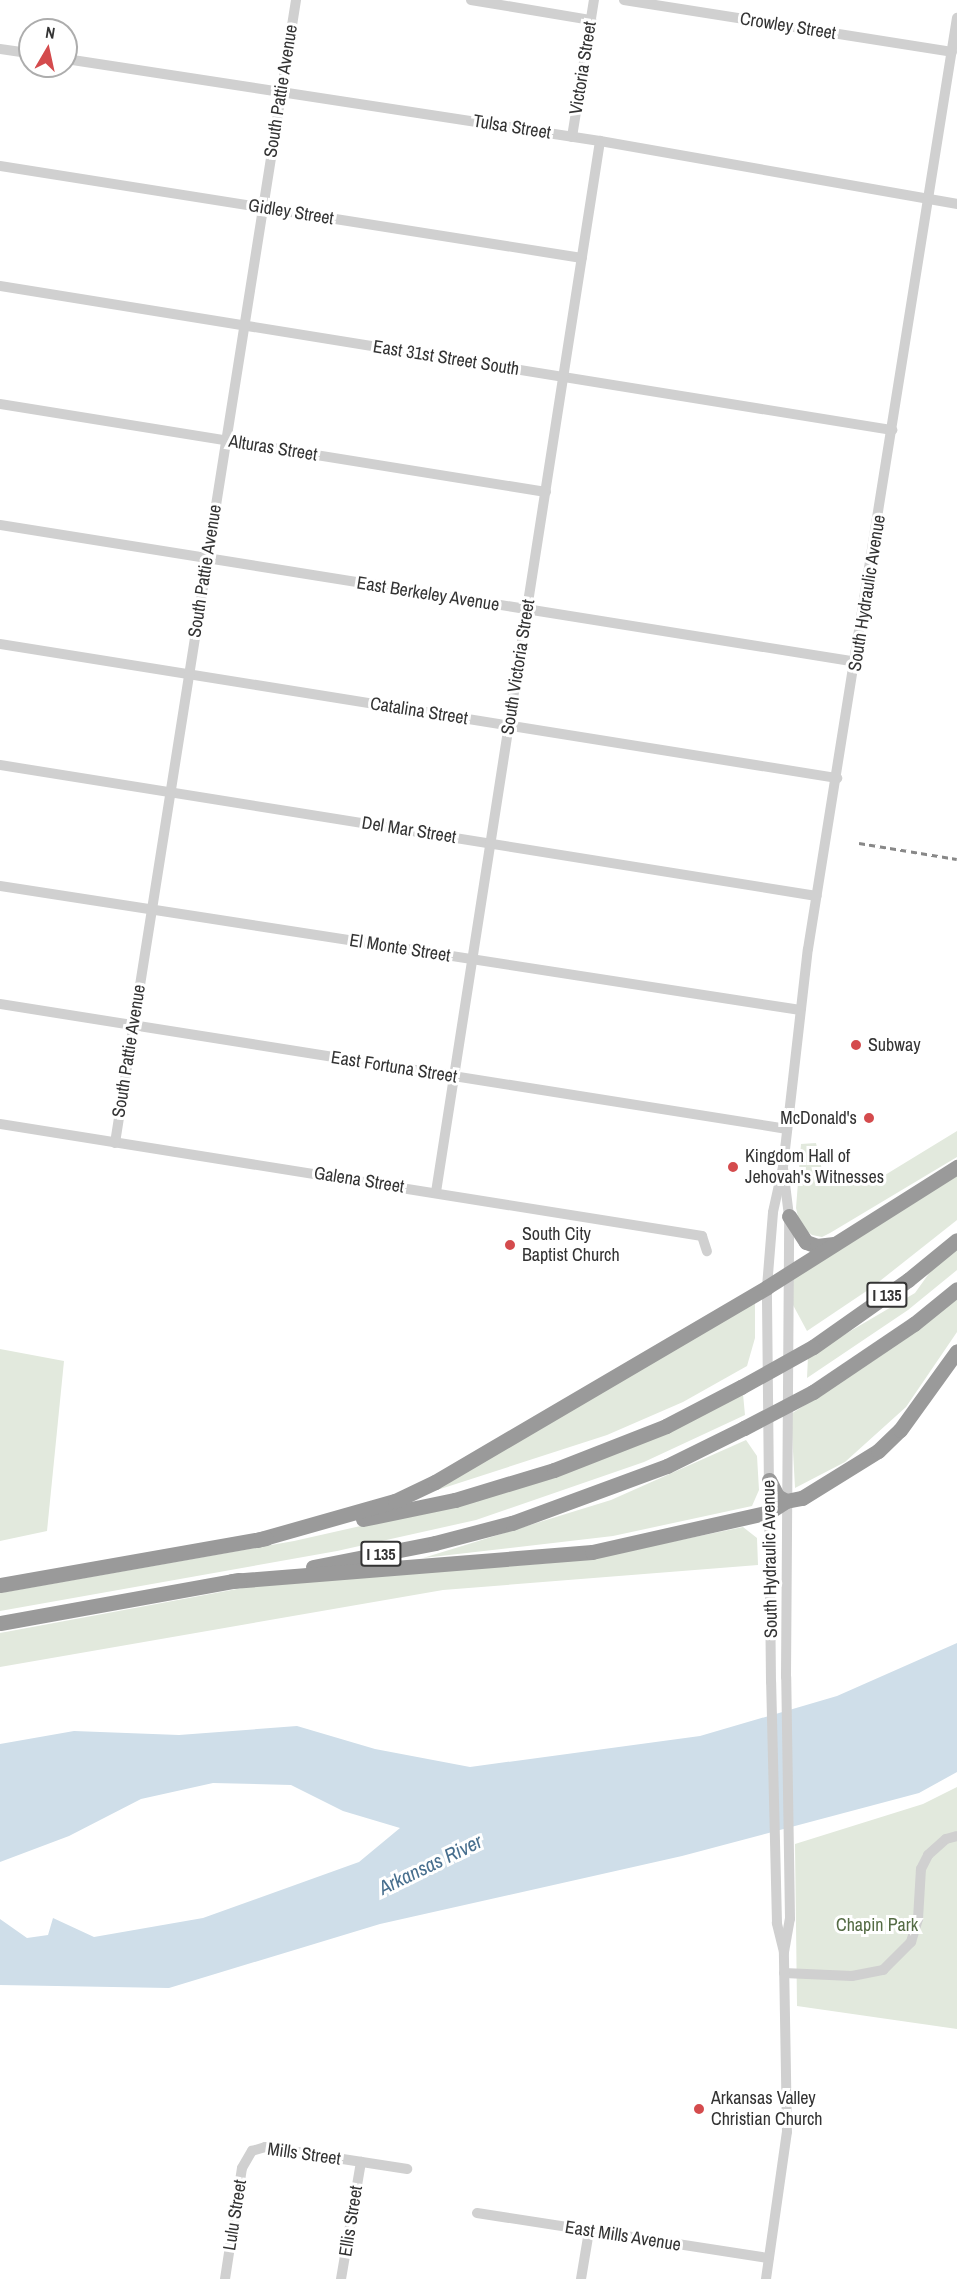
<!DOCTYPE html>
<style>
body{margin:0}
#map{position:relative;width:957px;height:2279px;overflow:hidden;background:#fff;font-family:"Archivo Narrow",sans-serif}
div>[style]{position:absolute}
.green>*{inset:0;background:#e2e9dd}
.water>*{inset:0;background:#cfdee9}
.minor>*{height:10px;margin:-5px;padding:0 5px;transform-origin:5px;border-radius:5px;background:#d0d0d0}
.highway>*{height:15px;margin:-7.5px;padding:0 7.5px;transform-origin:7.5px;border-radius:7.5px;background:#9a9a9a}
.rail>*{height:3px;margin-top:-1.5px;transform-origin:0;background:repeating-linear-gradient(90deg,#888 0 6px,transparent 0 10.5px)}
.highway-bridge>*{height:15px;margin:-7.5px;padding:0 7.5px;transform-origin:7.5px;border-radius:7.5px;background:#9a9a9a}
.dots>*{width:16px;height:16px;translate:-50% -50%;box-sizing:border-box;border:3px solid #fff;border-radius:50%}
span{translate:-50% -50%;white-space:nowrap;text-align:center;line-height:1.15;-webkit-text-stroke:6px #fff;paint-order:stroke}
.shield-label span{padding:2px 4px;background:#fff;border:2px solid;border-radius:4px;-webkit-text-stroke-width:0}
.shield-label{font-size:16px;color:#333;font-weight:700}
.street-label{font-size:18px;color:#333}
.poi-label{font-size:18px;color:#333}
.left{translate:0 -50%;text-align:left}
.right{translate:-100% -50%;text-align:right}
.park-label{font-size:18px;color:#546b44}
.water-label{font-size:20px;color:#486f8e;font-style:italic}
.north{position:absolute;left:18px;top:18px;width:60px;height:60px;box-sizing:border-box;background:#fff;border:2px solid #adadad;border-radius:50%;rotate:9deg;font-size:16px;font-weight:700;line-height:24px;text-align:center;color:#333}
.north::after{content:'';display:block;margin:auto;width:21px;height:27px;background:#d44b4d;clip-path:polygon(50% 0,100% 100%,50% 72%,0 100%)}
</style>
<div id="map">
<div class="green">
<i style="clip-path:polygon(957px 1131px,957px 1157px,830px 1233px,822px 1237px,812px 1235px,800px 1225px,796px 1208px,801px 1144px,816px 1143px,824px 1179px,859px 1184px,885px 1175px)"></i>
<i style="clip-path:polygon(957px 1175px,957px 1220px,871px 1288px,807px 1331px,793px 1305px,792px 1278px)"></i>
<i style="clip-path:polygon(957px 1247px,957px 1270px,908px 1310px,807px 1378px,808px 1356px,915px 1293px,935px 1265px)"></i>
<i style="clip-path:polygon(957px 1298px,957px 1332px,906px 1407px,845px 1462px,795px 1488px,791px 1414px,879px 1357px)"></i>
<i style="clip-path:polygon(755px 1302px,755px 1338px,747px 1366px,683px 1402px,607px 1435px,431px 1492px)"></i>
<i style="clip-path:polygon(0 1349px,64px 1361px,47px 1531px,0 1541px)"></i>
<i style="clip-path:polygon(743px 1394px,745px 1415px,644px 1462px,476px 1520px,337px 1551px,0 1611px,0 1593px,294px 1541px,476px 1500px)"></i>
<i style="clip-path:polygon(746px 1440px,757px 1456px,759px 1490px,752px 1506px,613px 1536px,423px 1558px,611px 1500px)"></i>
<i style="clip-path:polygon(743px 1527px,757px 1538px,758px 1565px,443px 1590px,0 1667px,0 1633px,259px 1585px,550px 1563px,608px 1555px)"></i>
<i style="clip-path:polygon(957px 1787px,957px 2029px,797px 2006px,795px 1844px,923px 1804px)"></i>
</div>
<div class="water">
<i style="clip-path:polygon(957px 1643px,957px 1772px,919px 1793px,682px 1856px,380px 1924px,169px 1988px,0 1985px,0 1919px,27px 1938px,48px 1935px,53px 1918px,94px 1937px,203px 1918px,359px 1862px,400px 1828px,343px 1811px,291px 1785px,213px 1783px,141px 1799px,69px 1836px,0 1862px,0 1744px,74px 1731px,179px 1735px,297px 1726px,375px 1749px,470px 1767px,700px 1736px,837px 1696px)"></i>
</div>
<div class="minor">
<i style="left:471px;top:0;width:122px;rotate:9.5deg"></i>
<i style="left:624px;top:0;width:332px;rotate:9deg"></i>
<i style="left:0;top:49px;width:30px;rotate:8deg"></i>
<i style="left:66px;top:59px;width:540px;rotate:8.73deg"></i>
<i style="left:600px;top:141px;width:363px;rotate:10deg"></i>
<i style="left:572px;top:137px;width:139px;rotate:-80.9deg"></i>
<i style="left:0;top:166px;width:589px;rotate:8.98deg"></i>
<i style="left:0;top:286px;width:904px;rotate:9.17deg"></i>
<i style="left:0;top:404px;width:553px;rotate:9.16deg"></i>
<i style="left:0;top:525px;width:868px;rotate:9.08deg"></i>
<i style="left:0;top:644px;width:848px;rotate:9.1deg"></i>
<i style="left:0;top:765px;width:827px;rotate:9.11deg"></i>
<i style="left:0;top:886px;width:810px;rotate:8.81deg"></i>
<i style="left:0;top:1004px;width:797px;rotate:9.02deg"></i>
<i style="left:0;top:1124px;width:711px;rotate:9.06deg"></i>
<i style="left:702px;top:1236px;width:16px;rotate:72deg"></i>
<i style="left:115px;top:1143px;width:1157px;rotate:-81deg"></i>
<i style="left:436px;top:1192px;width:1064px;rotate:-81.13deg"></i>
<i style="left:784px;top:1952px;width:30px;rotate:-104deg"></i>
<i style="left:777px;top:1923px;width:241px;rotate:-91.4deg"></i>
<i style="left:771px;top:1682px;width:395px;rotate:-90.6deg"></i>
<i style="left:767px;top:1287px;width:75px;rotate:-85.4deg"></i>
<i style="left:773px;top:1212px;width:46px;rotate:-77.5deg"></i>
<i style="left:783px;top:1167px;width:219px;rotate:-83.5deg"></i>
<i style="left:808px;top:949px;width:943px;rotate:-80.91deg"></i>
<i style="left:784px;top:1973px;width:68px;rotate:2.5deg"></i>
<i style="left:852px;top:1976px;width:32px;rotate:-11deg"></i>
<i style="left:883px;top:1970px;width:40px;rotate:-45deg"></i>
<i style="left:911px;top:1942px;width:24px;rotate:-73deg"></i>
<i style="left:918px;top:1919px;width:50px;rotate:-86.6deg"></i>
<i style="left:921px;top:1869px;width:16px;rotate:-63deg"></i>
<i style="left:928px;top:1855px;width:24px;rotate:-42deg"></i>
<i style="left:946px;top:1839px;width:11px;rotate:-15deg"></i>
<i style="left:477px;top:2213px;width:295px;rotate:8.8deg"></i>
<i style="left:225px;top:2279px;width:112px;rotate:-81.3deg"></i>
<i style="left:242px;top:2168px;width:20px;rotate:-60deg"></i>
<i style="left:252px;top:2151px;width:14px;rotate:-17deg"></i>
<i style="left:265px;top:2147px;width:144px;rotate:8.8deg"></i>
<i style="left:341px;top:2279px;width:119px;rotate:-80.3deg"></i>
<i style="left:581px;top:2279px;width:49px;rotate:-80.5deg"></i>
<i style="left:766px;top:2279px;width:148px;rotate:-81.9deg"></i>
<i style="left:787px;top:2132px;width:180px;rotate:-91deg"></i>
<i style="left:784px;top:1952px;width:34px;rotate:-80deg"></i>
<i style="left:790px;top:1919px;width:242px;rotate:-90.9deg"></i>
<i style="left:786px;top:1677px;width:461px;rotate:-89.6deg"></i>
<i style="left:789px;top:1216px;width:48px;rotate:-97.1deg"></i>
</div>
<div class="highway">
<i style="left:789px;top:1216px;width:31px;rotate:57deg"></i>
<i style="left:806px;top:1242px;width:12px;rotate:20deg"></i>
<i style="left:817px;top:1246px;width:17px;rotate:-7deg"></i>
<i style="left:813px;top:1347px;width:116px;rotate:-35.2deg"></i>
<i style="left:908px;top:1280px;width:63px;rotate:-39.2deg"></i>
<i style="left:813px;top:1392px;width:122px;rotate:-34deg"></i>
<i style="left:914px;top:1324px;width:55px;rotate:-39.1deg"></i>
<i style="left:769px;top:1480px;width:18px;rotate:63deg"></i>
<i style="left:777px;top:1496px;width:10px;rotate:29deg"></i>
<i style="left:363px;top:1519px;width:94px;rotate:-11.7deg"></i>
<i style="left:455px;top:1500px;width:103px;rotate:-16.9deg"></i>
<i style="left:554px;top:1470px;width:120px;rotate:-21.4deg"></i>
<i style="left:666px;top:1426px;width:85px;rotate:-27.5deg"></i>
<i style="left:257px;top:1540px;width:143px;rotate:-15.8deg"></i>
<i style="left:395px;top:1501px;width:44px;rotate:-25.4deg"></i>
<i style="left:435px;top:1482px;width:385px;rotate:-30.4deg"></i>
<i style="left:767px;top:1287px;width:225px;rotate:-32.3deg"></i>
<i style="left:313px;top:1567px;width:124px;rotate:-11.1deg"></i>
<i style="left:435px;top:1543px;width:80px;rotate:-14.6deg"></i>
<i style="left:512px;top:1523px;width:165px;rotate:-20.2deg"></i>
<i style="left:667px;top:1466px;width:86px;rotate:-26.3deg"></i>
<i style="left:232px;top:1581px;width:361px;rotate:-4.6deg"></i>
<i style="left:592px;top:1552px;width:181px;rotate:-12.7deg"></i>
<i style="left:769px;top:1512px;width:20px;rotate:-33deg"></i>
<i style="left:786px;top:1501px;width:16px;rotate:-11deg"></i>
<i style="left:802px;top:1498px;width:89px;rotate:-31.7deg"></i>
<i style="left:878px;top:1451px;width:30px;rotate:-44deg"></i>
<i style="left:900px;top:1430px;width:97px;rotate:-54.2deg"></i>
<i style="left:0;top:1585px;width:270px;rotate:-10deg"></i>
<i style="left:0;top:1623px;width:243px;rotate:-10.2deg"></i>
</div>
<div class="rail">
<i style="left:859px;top:843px;width:99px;rotate:9.3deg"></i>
</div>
<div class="highway-bridge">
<i style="left:741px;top:1387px;width:82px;rotate:-29.1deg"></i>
<i style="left:744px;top:1428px;width:78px;rotate:-27.6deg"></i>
</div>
<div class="dots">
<i style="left:856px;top:1045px;background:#d44b4d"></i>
<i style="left:869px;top:1118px;background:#d44b4d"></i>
<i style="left:733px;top:1167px;background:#d44b4d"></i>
<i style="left:510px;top:1245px;background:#d44b4d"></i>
<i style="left:699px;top:2109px;background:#d44b4d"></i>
</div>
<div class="shield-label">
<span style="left:887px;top:1295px">I 135</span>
<span style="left:381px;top:1554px">I 135</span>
</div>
<div class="street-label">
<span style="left:788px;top:26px;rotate:9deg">Crowley Street</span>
<span style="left:583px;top:68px;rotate:-81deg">Victoria Street</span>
<span style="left:281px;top:91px;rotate:-81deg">South Pattie Avenue</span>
<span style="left:512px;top:127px;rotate:9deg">Tulsa Street</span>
<span style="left:291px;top:212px;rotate:9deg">Gidley Street</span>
<span style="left:446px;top:358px;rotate:9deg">East 31st Street South</span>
<span style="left:273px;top:448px;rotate:9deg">Alturas Street</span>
<span style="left:205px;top:571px;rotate:-81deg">South Pattie Avenue</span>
<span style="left:867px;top:593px;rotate:-81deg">South Hydraulic Avenue</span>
<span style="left:428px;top:594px;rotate:9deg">East Berkeley Avenue</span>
<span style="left:518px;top:667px;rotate:-81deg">South Victoria Street</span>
<span style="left:419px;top:711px;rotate:9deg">Catalina Street</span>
<span style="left:409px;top:830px;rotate:9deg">Del Mar Street</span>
<span style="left:400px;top:948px;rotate:9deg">El Monte Street</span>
<span style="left:129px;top:1051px;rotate:-81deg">South Pattie Avenue</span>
<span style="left:394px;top:1067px;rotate:9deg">East Fortuna Street</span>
<span style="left:359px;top:1180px;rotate:9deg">Galena Street</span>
<span style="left:770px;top:1559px;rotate:-91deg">South Hydraulic Avenue</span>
<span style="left:304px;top:2154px;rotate:8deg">Mills Street</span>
<span style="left:235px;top:2215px;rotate:-81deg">Lulu Street</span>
<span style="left:351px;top:2221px;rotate:-81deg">Ellis Street</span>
<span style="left:623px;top:2236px;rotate:9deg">East Mills Avenue</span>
</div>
<div class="poi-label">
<span class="left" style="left:868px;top:1045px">Subway</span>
<span class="right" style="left:857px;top:1118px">McDonald's</span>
<span class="left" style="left:745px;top:1167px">Kingdom Hall of<br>Jehovah's Witnesses</span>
<span class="left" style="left:522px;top:1245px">South City<br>Baptist Church</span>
<span class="left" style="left:711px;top:2109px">Arkansas Valley<br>Christian Church</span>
</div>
<div class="park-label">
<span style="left:877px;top:1925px">Chapin Park</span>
</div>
<div class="water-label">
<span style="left:430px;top:1864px;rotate:-26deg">Arkansas River</span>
</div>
<div class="north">N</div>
</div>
